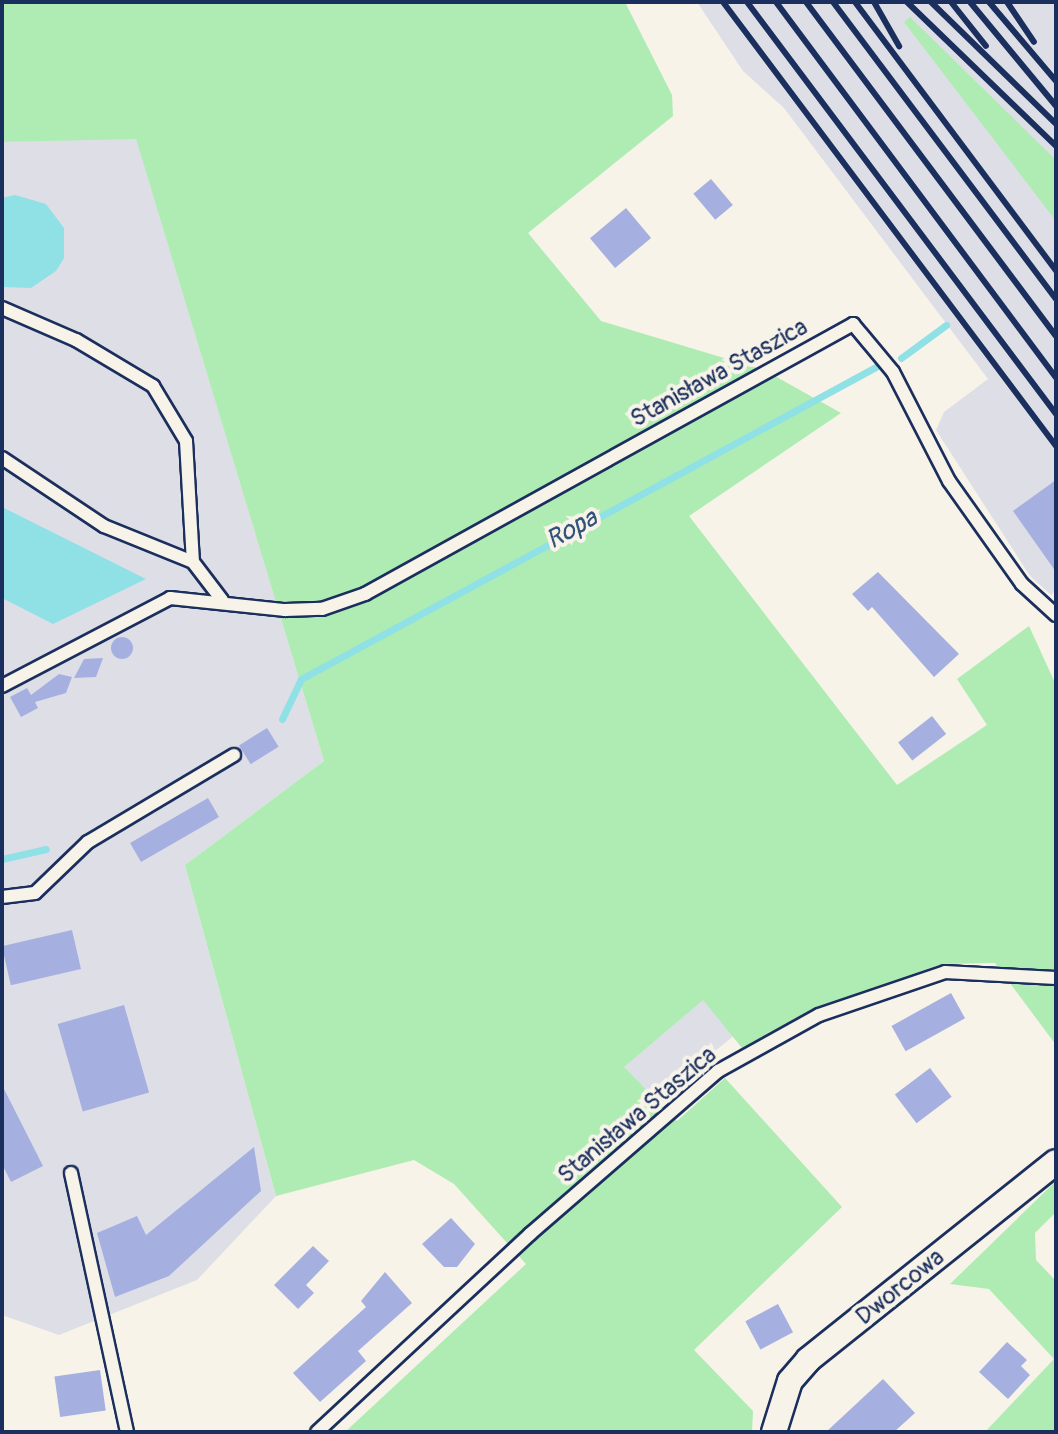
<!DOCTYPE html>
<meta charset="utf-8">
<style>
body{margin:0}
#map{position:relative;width:1058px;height:1434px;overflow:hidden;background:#f7f3e8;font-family:Pangolin,sans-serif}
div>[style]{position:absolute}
.built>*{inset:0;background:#dedfe6;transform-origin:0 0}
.green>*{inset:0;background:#aeecb3}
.water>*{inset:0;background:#8fe1e6}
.stream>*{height:7px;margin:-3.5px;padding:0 3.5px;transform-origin:3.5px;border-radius:3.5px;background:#8fe1e6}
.building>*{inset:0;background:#a5b0e0;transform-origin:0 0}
.round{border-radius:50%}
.roads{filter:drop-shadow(2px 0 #1b2f5e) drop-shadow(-2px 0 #1b2f5e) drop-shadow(0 2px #1b2f5e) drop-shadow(0 -2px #1b2f5e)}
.lane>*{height:12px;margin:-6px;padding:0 6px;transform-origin:6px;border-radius:6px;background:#f7f3e8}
.street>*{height:24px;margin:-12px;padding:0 12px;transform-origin:12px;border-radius:12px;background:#f7f3e8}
.rail>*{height:6px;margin:-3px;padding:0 3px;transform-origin:3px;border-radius:3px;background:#1b2f5e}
span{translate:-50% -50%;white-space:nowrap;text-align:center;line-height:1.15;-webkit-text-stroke:8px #f7f3e8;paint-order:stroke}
.street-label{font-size:24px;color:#1b2f5e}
.water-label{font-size:26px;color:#325379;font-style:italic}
.frame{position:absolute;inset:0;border:4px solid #1b2f5e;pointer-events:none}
</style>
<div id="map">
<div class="built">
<i style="clip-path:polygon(697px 2px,1056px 2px,1056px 590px,1051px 595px,1030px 576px,936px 430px,944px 412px,988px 379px,784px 108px,743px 71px)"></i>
<i style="clip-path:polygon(136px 138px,324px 761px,185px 865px,276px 1196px,197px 1280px,59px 1335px,2px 1315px,2px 142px)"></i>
<i style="left:703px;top:999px;width:48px;height:104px;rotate:51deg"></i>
</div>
<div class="green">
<i style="clip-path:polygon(2px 2px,625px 2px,672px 95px,673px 116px,528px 233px,601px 321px,764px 370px,841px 413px,689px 516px,897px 785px,987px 725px,957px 679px,1029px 626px,1056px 685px,1056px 1045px,995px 963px,942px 964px,812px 1009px,742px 1048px,703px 1000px,624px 1067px,677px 1121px,725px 1078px,842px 1207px,694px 1350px,753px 1411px,752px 1432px,345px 1432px,526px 1264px,454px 1184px,414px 1160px,276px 1196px,185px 865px,324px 761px,136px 139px,2px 142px)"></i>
<i style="clip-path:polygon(910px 17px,1056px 160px,1056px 221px,904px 22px)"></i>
<i style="clip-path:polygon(1056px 1181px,1056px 1212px,1035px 1233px,1036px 1260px,1056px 1281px,1056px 1432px,985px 1432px,1054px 1359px,989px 1289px,950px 1284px)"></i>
</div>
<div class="water">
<i style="clip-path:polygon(15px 195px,46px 204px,64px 228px,64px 258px,56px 271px,31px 288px,2px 287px,2px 198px)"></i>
<i style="clip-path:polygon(2px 507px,146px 579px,53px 624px,2px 598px)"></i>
</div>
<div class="stream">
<i style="left:901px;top:358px;width:56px;rotate:-36.3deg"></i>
<i style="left:282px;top:719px;width:44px;rotate:-64.6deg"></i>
<i style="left:301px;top:679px;width:662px;rotate:-28.5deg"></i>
<i style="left:2px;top:859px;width:45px;rotate:-12.8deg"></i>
</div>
<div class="building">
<i style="left:711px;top:179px;width:34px;height:23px;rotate:50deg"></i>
<i style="left:626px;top:208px;width:39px;height:47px;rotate:50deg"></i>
<i style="clip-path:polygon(1056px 480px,1056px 572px,1013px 511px)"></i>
<i style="clip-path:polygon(878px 572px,959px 654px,934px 677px,872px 607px,868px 611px,852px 594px)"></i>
<i class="round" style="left:111px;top:637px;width:22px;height:22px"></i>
<i style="clip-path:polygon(103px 658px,96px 677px,74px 678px,84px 659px)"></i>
<i style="clip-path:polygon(59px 674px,72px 677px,66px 693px,35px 702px,38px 708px,21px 717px,10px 697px,27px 688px,31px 695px)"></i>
<i style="left:932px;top:716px;width:23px;height:43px;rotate:52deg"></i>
<i style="left:267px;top:728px;width:22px;height:33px;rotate:58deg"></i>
<i style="left:208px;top:798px;width:22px;height:90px;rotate:60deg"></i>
<i style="left:72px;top:930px;width:40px;height:72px;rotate:77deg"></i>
<i style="left:951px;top:993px;width:29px;height:68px;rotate:61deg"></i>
<i style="left:124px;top:1005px;width:91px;height:69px;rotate:74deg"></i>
<i style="left:930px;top:1068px;width:36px;height:44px;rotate:53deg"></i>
<i style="clip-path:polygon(2px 1085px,43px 1166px,11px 1182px,2px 1164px)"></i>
<i style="clip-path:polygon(254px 1147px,261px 1191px,169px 1276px,115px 1297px,97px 1233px,137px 1216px,146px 1235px)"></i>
<i style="clip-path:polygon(451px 1218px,475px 1244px,457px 1267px,444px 1267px,422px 1244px)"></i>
<i style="clip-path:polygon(313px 1246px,329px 1261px,306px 1285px,314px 1293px,298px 1309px,274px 1285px)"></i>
<i style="clip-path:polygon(385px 1272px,412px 1303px,358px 1351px,366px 1361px,320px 1402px,293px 1373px,366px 1307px,361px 1301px)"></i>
<i style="left:778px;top:1304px;width:32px;height:37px;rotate:62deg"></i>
<i style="clip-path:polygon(1007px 1342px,1027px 1360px,1021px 1366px,1030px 1375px,1008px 1399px,979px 1372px)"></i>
<i style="left:100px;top:1370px;width:41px;height:46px;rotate:82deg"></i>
<i style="clip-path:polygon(883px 1379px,915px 1413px,894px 1432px,826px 1432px)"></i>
</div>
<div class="roads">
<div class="lane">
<i style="left:2px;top:308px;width:81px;rotate:23.4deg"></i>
<i style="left:76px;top:340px;width:90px;rotate:30.9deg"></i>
<i style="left:153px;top:386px;width:64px;rotate:59deg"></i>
<i style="left:186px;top:441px;width:121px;rotate:86.7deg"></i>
<i style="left:2px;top:458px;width:123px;rotate:33.7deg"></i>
<i style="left:104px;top:526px;width:96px;rotate:22deg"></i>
<i style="left:193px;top:562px;width:48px;rotate:52.7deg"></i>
<i style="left:2px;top:686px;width:190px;rotate:-27.6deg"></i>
<i style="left:170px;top:598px;width:116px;rotate:6deg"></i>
<i style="left:285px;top:610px;width:37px;rotate:-2deg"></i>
<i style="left:322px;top:609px;width:46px;rotate:-19.2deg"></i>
<i style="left:365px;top:594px;width:558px;rotate:-28.95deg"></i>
<i style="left:853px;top:324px;width:62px;rotate:50.2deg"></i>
<i style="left:893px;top:372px;width:123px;rotate:62.8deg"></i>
<i style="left:949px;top:481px;width:126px;rotate:54.7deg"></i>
<i style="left:1022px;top:584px;width:46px;rotate:42.4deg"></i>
<i style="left:2px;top:897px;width:33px;rotate:-7deg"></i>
<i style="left:35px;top:893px;width:74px;rotate:-43.9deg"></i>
<i style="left:88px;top:842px;width:170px;rotate:-30.8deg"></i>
<i style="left:71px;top:1173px;width:265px;rotate:77.8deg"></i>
<i style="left:317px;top:1432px;width:291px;rotate:-42.9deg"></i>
<i style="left:530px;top:1234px;width:249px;rotate:-40.9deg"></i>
<i style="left:718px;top:1071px;width:115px;rotate:-29deg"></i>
<i style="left:819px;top:1015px;width:133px;rotate:-18.8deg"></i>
<i style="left:945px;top:972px;width:111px;rotate:3.1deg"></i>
</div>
<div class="street">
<i style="left:774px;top:1432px;width:53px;rotate:-72.6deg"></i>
<i style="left:790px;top:1381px;width:28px;rotate:-49deg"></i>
<i style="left:808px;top:1360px;width:317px;rotate:-38.6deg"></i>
</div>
</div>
<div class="rail">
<i style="left:723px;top:2px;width:555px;rotate:53.13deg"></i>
<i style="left:747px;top:2px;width:515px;rotate:53.13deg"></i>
<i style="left:776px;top:2px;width:468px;rotate:53.3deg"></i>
<i style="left:806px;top:2px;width:417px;rotate:53.2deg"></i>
<i style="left:833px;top:2px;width:371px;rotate:53.1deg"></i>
<i style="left:855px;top:2px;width:336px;rotate:53.2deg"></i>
<i style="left:874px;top:2px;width:51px;rotate:60.4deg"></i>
<i style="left:907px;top:2px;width:207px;rotate:44deg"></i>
<i style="left:931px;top:2px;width:175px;rotate:44.3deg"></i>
<i style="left:951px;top:2px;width:56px;rotate:51.5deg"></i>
<i style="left:970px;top:2px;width:135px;rotate:50.4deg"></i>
<i style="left:989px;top:2px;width:104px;rotate:49.7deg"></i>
<i style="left:1007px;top:2px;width:48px;rotate:56deg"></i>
</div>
<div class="street-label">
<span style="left:719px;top:373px;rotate:-29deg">Stanisława Staszica</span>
<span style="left:637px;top:1115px;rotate:-40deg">Stanisława Staszica</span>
<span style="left:900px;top:1287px;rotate:-39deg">Dworcowa</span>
</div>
<div class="water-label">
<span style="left:572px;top:530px;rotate:-29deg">Ropa</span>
</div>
<div class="frame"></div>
</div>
